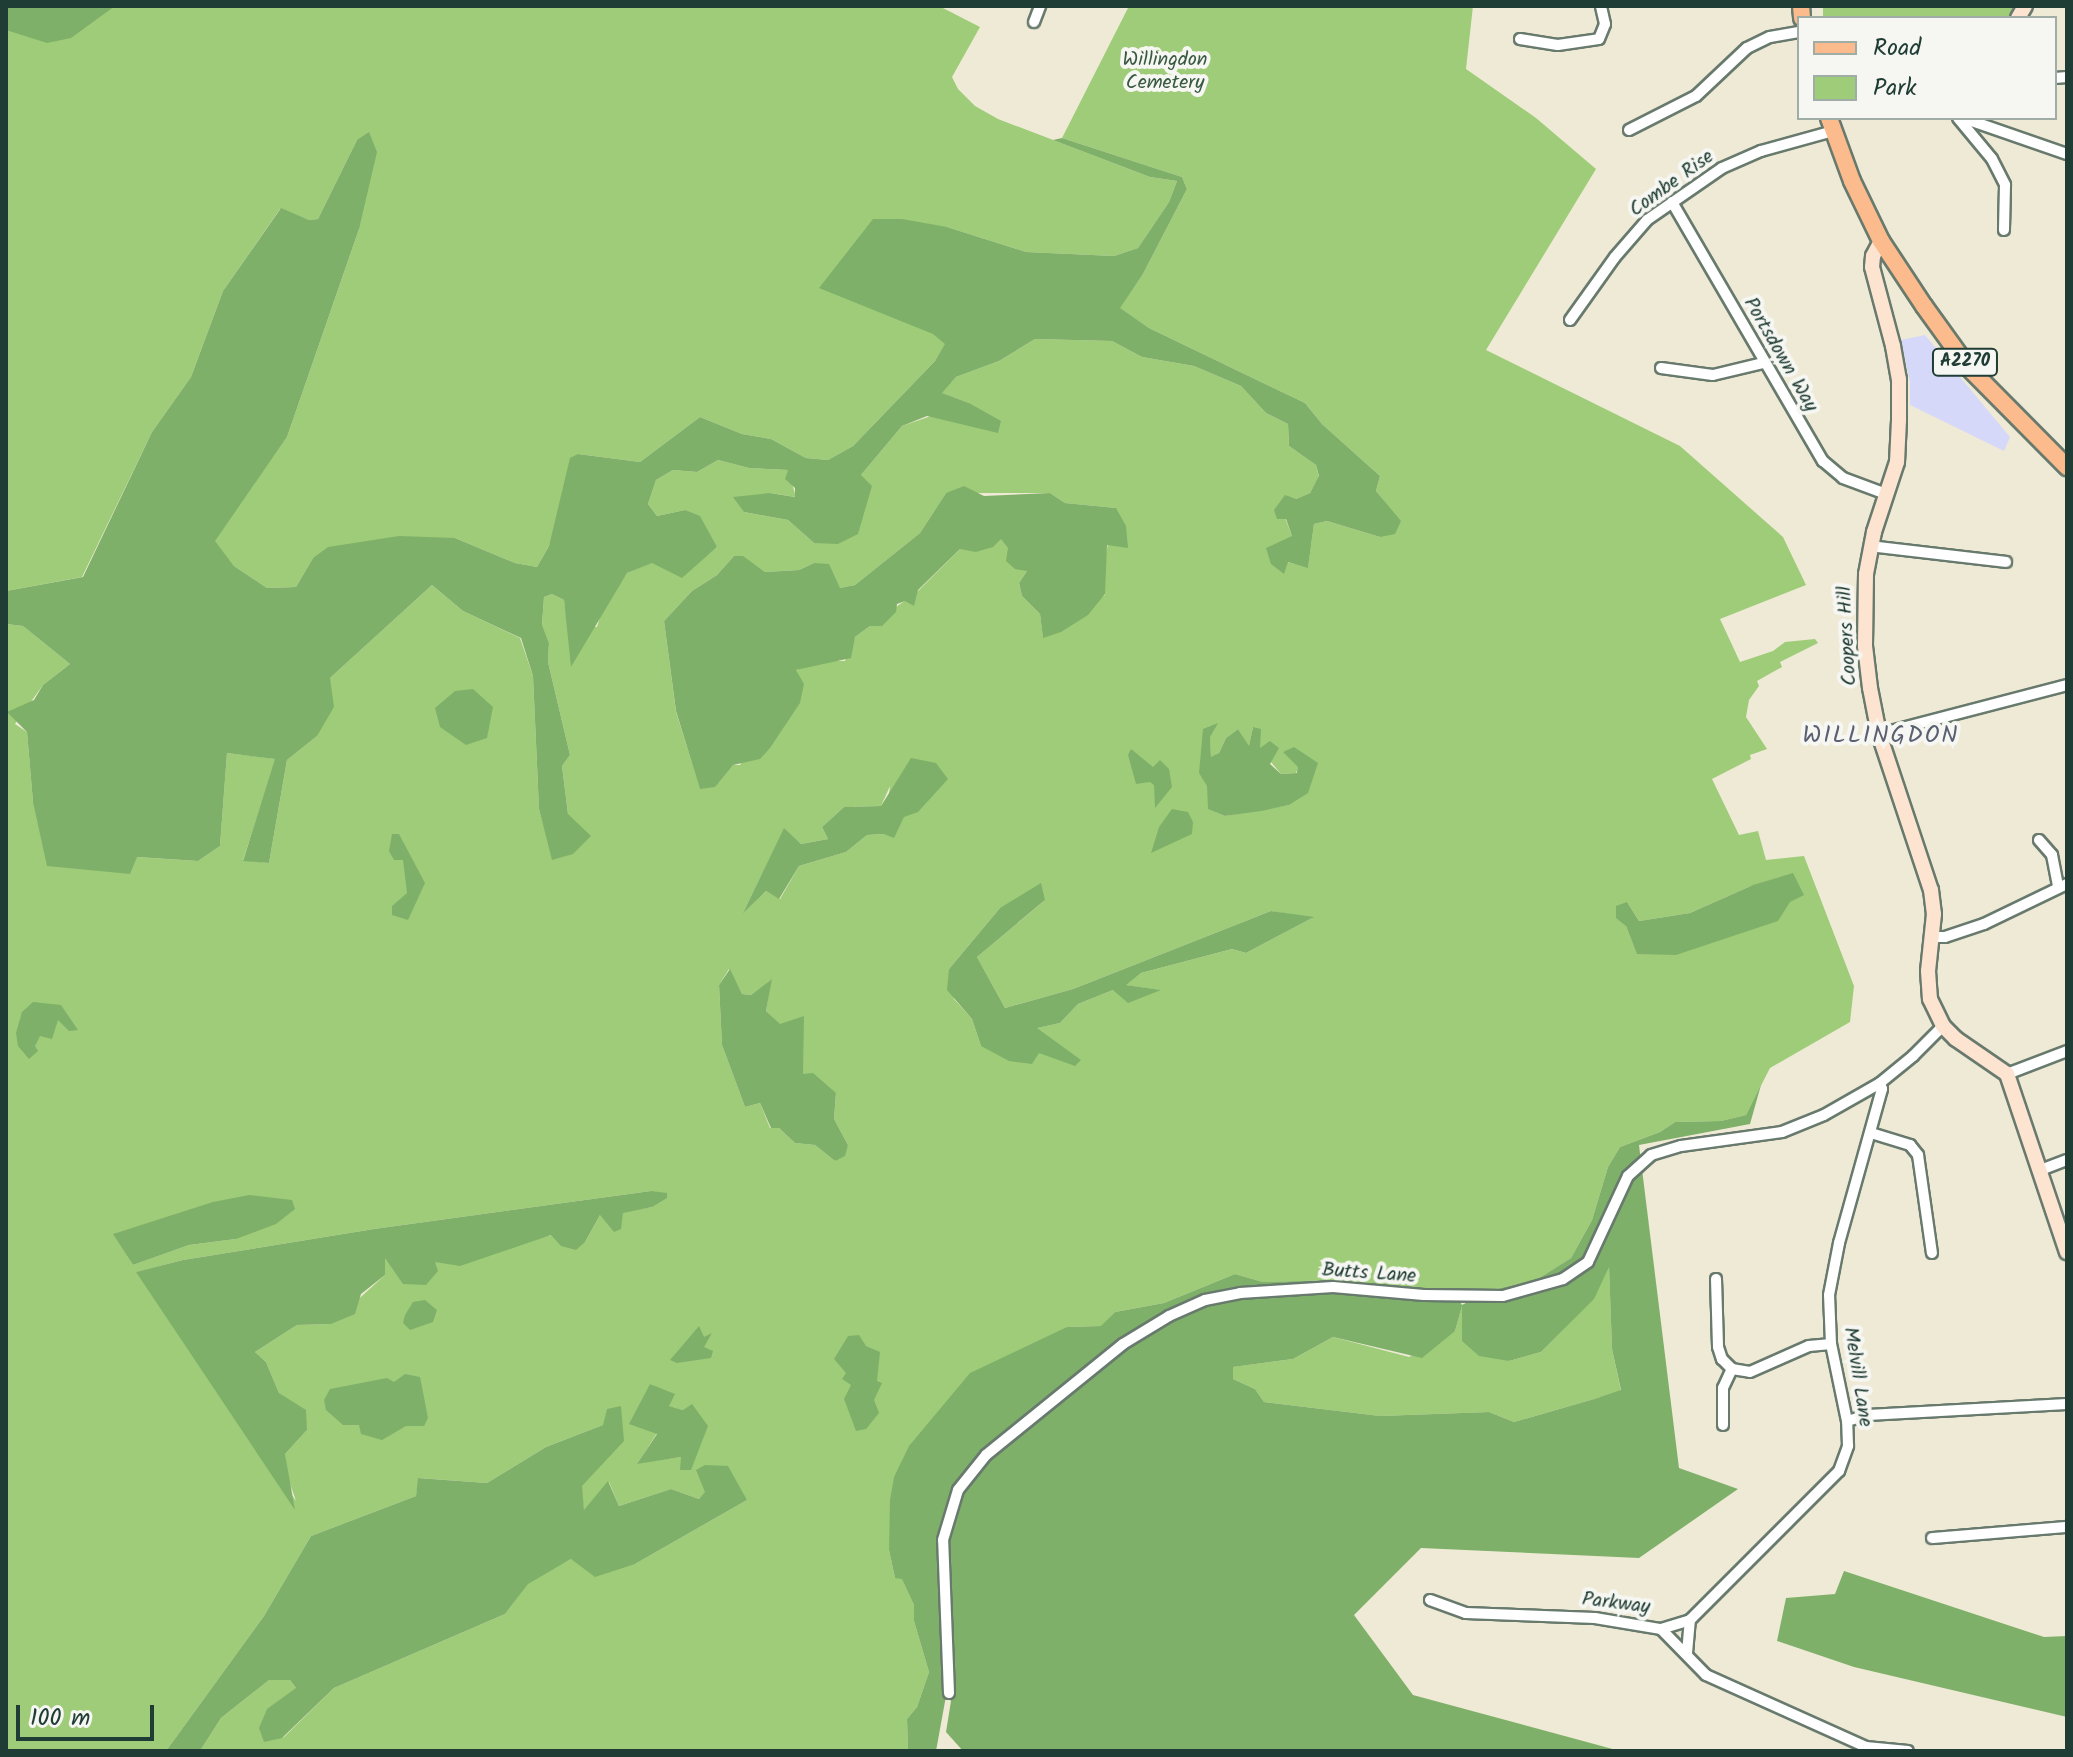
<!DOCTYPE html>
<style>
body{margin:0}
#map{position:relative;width:2073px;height:1757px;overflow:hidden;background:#efead6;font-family:Kalam,sans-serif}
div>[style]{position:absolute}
.built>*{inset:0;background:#d5d8f9}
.green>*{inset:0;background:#9fcc79;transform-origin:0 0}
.forest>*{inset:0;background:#7fb069}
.roads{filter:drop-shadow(2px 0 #687a6d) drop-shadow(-2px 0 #687a6d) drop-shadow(0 2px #687a6d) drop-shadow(0 -2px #687a6d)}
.street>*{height:10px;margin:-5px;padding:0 5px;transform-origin:5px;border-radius:5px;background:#fff}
.secondary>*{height:14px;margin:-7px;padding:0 7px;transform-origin:7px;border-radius:7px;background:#fde4d1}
.primary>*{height:16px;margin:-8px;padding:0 8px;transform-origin:8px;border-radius:8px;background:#fbbb8c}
span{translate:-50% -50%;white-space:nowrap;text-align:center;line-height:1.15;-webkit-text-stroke:8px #f6f6f2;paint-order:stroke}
.shield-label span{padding:2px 6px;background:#f6f6f2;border:2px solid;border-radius:6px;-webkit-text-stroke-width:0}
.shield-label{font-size:18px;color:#1f3d34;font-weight:700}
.park-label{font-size:20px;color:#395a42}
.street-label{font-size:20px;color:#1f3d34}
.quarter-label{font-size:24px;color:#5a6071;letter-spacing:2px}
.frame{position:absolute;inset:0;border:8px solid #1f3d34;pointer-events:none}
.legend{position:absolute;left:1797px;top:16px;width:260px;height:104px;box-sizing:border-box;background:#f6f6f2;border:2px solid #a0aca6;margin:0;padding:10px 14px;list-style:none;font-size:24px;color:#1f3d34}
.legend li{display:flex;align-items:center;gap:16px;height:40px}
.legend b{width:40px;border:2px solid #a0aca6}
.scale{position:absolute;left:16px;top:1705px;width:138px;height:36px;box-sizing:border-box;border:4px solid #1f3d34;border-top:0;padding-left:10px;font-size:24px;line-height:28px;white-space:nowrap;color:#1f3d34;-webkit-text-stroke:6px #f6f6f2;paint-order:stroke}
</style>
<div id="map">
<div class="built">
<i style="clip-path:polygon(1925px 335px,2010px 437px,2004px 451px,1910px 405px,1910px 382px,1901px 340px)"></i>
</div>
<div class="green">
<i style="clip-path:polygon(6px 6px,939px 6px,980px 27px,952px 77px,958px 89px,975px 106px,998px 119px,1150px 177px,1177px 181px,1169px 202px,1138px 248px,1114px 256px,1026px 252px,947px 227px,934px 334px,946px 344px,935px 361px,853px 446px,828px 460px,806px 458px,771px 439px,742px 434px,700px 417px,640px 462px,578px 454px,549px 546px,537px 567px,515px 563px,455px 538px,313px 558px,296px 587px,267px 588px,234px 566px,214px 541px,287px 437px,359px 229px,357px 140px,318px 219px,309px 220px,280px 209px,223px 291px,191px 377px,152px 432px,82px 577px,6px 591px)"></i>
<i style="clip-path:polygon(evenodd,1129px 6px,1473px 6px,1466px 69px,1536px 118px,1596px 169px,1486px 350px,1680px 446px,1783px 537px,1806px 585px,1720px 619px,1740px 662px,1773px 651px,1785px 642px,1815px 639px,1818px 643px,1780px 662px,1782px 667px,1757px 681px,1759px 686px,1749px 700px,1746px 717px,1767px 749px,1750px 755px,1751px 759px,1712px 779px,1739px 835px,1758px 831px,1766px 860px,1804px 856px,1854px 986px,1850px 1022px,1770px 1068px,1746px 1115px,1721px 1121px,1675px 1122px,1660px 1132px,1620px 1147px,1608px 1167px,1592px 1220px,1571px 1258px,1536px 1280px,1491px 1290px,1375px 1287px,1340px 1280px,1263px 1282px,1235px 1274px,1164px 1303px,1115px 1312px,1102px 1326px,1067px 1327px,889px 1550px,895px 1578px,902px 1578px,914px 1605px,914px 1621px,929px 1672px,917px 1707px,907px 1719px,908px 1751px,200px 1751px,221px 1718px,269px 1680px,290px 1680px,296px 1688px,283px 1738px,334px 1688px,505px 1614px,528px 1583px,571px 1559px,635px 1564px,747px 1500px,705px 1493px,699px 1499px,671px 1489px,619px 1506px,609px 1482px,584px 1511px,581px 1486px,623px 1441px,603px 1425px,546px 1447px,487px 1483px,419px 1478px,416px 1496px,311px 1536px,264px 1616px,166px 1751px,6px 1751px,6px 624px,23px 626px,70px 664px,43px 685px,15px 724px,27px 732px,33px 802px,136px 857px,198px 861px,220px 846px,227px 753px,276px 759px,243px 860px,269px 863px,287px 760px,317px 736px,330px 678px,432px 585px,463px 611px,520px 638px,533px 676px,539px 809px,553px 860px,568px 814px,562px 766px,570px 755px,548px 662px,549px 643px,542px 626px,544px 597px,552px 594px,564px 600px,567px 621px,597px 627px,602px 610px,627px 573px,652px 562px,705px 557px,717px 547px,685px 510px,657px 516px,648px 504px,656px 480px,673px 470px,697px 472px,718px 460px,749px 468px,788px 470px,796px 497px,770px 493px,744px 512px,788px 520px,814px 543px,861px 475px,902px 426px,969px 403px,941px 393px,956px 377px,999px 361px,1035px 339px,1112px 341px,1142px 357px,1194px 366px,1241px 386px,1266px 413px,1288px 424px,1289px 446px,1316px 465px,1319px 477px,1310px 493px,1296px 499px,1285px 518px,1292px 536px,1285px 573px,1287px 562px,1308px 567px,1314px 524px,1327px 521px,1380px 537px,1400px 521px,1376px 491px,1380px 476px,1322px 424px,1305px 403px,1149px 328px,1119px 308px,1143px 274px,1187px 189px,1182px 177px,1062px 138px,1129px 6px,946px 493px,1050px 493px,1065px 503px,1116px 508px,1104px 562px,1105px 595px,1043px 637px,1040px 614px,1022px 596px,1019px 583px,1027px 571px,1001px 538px,960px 549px,918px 591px,855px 637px,845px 661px,827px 661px,796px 670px,798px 677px,740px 765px,733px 765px,700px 788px,676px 712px,664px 621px,692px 591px,717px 575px,734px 556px,743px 557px,765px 572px,799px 570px,814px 563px,840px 588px,855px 585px,920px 533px,946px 493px,1129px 6px,1209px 724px,1211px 758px,1219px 753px,1226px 738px,1238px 729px,1249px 747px,1253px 727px,1260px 749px,1281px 774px,1296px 773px,1298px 768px,1289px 805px,1225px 816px,1209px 809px,1209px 724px,1129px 6px,890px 786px,884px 834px,867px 835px,846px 852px,799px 866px,780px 899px,766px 891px,744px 911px,784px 829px,801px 844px,828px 839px,822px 827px,844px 807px,881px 806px,890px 786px,1129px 6px,1753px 885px,1637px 953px,1626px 926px,1627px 902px,1639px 921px,1690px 913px,1753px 885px,1129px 6px,1044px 901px,977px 957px,1005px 1008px,1073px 989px,1271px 911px,1312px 918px,1246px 953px,1232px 949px,1141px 973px,1125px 985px,1159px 990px,1113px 990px,1078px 1004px,1060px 1023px,1036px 1028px,1043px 1035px,981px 1046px,972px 1019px,954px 999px,949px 969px,1000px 908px,1044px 901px,1129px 6px,729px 969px,742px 994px,751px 995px,771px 980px,766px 1011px,780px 1025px,803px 1017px,803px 1075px,836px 1093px,834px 1119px,848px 1145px,835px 1161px,815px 1145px,795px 1143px,779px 1128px,770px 1128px,760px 1103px,745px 1107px,722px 1045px,719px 985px,729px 969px,1129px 6px,651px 1191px,652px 1207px,600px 1215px,585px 1242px,552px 1235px,435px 1262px,385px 1256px,385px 1275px,331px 1324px,297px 1325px,255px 1352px,266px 1362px,279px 1393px,307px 1430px,285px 1454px,286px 1472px,296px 1501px,137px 1272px,183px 1260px,374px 1229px,651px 1191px,1129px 6px,169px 1217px,236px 1239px,189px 1245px,133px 1265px,114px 1234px,169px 1217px,1129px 6px,651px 1384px,668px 1406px,683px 1410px,691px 1470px,681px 1457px,638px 1463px,657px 1433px,651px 1384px)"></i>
<i style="left:1823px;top:6px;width:190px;height:12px"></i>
<i style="clip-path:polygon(1609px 1265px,1612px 1349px,1621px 1391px,1594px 1399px,1514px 1422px,1489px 1412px,1380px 1416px,1264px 1402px,1255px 1389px,1233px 1379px,1232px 1367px,1293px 1359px,1333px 1337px,1409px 1357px,1455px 1331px,1462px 1305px,1462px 1341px,1509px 1361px,1541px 1352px,1593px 1299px)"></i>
</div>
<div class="forest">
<i style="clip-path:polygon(6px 6px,115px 6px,71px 38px,47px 43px,6px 30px)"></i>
<i style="clip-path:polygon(369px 132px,377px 152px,359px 229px,287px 437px,215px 541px,234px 566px,267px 588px,296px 587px,313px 558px,328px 547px,399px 536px,455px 538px,515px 563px,537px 567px,549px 546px,570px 458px,578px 454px,640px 462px,700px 417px,742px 434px,771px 439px,806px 458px,828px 460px,853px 446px,935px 361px,945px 344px,933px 334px,819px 288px,873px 219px,902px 219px,947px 227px,1026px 252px,1114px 256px,1138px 248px,1169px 202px,1177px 181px,1150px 177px,1053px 140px,1062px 138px,1182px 177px,1187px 189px,1143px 274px,1120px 308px,1149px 328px,1305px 403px,1322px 424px,1380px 476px,1376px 491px,1401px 521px,1395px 534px,1380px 537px,1327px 521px,1314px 524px,1308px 568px,1288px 562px,1284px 574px,1271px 564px,1266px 548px,1292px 536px,1286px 519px,1277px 519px,1274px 510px,1285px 495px,1296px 499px,1310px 493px,1319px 476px,1316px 465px,1289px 446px,1288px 424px,1266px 413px,1241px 386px,1194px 366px,1142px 357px,1112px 341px,1035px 339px,999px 361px,956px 377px,942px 393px,969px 403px,1001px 421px,998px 433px,927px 416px,902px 426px,861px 475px,872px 486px,858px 534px,838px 544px,814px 543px,788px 520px,744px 512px,733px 497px,770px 493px,795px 497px,795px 488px,785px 479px,788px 470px,749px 468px,718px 460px,697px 472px,673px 470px,656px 480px,648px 504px,657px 516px,685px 510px,700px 516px,717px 547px,682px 578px,652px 563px,627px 573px,571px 667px,564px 600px,552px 594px,544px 597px,542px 625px,549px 643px,548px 662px,570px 755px,562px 766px,568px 814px,591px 836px,573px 854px,552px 860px,539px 809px,533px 676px,521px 638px,463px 611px,432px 585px,330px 678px,334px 707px,317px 736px,287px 760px,269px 863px,243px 861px,275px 759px,227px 753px,220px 846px,198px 861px,137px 857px,130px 874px,47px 866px,33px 802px,27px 732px,7px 712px,34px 700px,43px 685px,70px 664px,23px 626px,6px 624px,6px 591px,83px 577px,152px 432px,191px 377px,223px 291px,281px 208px,309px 220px,318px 219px,357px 140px)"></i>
<i style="clip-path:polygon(964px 486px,984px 496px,1050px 493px,1065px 503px,1116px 508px,1126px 526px,1128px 548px,1107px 545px,1105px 594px,1088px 615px,1061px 632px,1043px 638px,1040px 614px,1022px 596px,1019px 583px,1027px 571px,1015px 569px,1006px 561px,1008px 548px,1001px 539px,993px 547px,976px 552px,960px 549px,918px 590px,914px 606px,905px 601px,897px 604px,896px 612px,882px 626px,870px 626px,855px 637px,851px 658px,796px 670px,804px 684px,800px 703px,770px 748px,760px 759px,733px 765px,715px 787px,700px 789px,676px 711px,664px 621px,692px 591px,717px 575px,734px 556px,743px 556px,765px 572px,799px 570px,814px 563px,829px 564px,840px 588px,855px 585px,920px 533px,946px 493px)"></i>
<i style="clip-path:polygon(473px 689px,493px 707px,487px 738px,466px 745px,440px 727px,435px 708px,455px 691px)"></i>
<i style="clip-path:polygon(1218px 723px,1210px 737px,1211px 757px,1219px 753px,1226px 738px,1238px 729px,1249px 746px,1253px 727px,1261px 729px,1260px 748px,1270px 741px,1279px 748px,1270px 764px,1281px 774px,1297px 773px,1298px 767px,1283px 752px,1294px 747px,1318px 763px,1308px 793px,1289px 805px,1261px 811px,1225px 816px,1208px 809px,1207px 786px,1199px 773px,1203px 729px)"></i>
<i style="clip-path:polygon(1131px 749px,1153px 767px,1160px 760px,1169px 769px,1172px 787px,1155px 808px,1154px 785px,1150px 782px,1136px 784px,1128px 755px)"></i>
<i style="clip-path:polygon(911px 758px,936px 763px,948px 779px,918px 812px,904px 817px,894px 838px,884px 834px,867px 835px,846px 852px,799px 866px,779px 899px,766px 891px,743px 913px,784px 828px,801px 844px,828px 839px,822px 827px,844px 807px,881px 806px)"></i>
<i style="clip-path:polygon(1172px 809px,1188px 812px,1193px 822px,1192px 834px,1151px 853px,1159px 827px)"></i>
<i style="clip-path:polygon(392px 834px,399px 834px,425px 883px,408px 920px,392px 915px,392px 906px,407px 893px,403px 860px,394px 860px,389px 851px)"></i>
<i style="clip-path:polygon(1793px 873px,1804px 895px,1790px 902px,1778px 921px,1676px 955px,1637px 954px,1626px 926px,1616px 918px,1616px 906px,1627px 902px,1639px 921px,1690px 913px,1753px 885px)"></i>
<i style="clip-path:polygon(1041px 883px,1045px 900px,977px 957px,1005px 1008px,1073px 989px,1271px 911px,1314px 917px,1246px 953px,1232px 949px,1141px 973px,1126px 985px,1161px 990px,1128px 1003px,1113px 990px,1078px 1004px,1060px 1023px,1037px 1028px,1081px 1060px,1075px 1066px,1039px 1053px,1032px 1064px,1009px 1061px,981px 1046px,972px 1019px,947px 990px,949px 969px,1000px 908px)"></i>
<i style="clip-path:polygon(730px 969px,742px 994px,751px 995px,772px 979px,766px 1011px,780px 1024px,804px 1016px,803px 1074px,813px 1073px,836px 1093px,834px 1119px,848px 1145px,845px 1156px,835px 1161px,815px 1145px,795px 1143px,779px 1128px,771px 1128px,760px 1103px,745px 1107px,722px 1045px,719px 985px)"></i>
<i style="clip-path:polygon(33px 1002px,61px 1005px,78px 1030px,69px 1031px,58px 1020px,52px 1039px,40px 1036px,35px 1046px,38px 1051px,29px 1059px,18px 1046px,16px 1033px,22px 1012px)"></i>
<i style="clip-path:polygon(evenodd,1761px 1085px,1750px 1124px,1639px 1145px,1679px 1468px,1738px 1489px,1639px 1558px,1421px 1548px,1354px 1615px,1413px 1695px,1620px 1751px,963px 1751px,946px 1732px,951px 1701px,946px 1696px,936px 1751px,908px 1751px,907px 1719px,917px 1707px,929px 1672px,914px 1621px,914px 1605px,902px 1579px,895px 1578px,889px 1550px,890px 1500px,894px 1477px,909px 1446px,970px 1373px,1067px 1327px,1101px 1326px,1115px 1312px,1164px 1303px,1235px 1274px,1263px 1282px,1340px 1280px,1459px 1300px,1462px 1305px,1491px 1290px,1536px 1280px,1571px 1258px,1592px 1220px,1608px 1167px,1620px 1147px,1660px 1132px,1675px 1122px,1721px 1121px,1746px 1115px,1761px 1085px,1609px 1267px,1612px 1349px,1621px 1390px,1594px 1399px,1514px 1422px,1489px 1412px,1380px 1416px,1264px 1402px,1255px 1389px,1233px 1379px,1233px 1367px,1293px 1359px,1333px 1337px,1422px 1358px,1455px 1331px,1462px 1306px,1462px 1341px,1479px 1356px,1509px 1361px,1541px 1352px,1594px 1299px,1609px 1267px)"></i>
<i style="clip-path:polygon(651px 1191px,667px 1193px,667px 1198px,652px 1207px,623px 1213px,621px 1229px,614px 1232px,600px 1215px,585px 1242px,576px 1250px,561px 1246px,551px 1235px,460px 1266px,435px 1262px,438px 1271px,426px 1285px,403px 1284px,385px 1258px,385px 1275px,361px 1294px,355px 1314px,331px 1324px,297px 1325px,255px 1352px,266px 1362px,279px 1393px,306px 1410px,307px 1430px,285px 1454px,295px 1510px,136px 1272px,183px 1260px,374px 1229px)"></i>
<i style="clip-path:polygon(249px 1195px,292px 1200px,295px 1209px,276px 1224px,236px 1239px,189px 1245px,133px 1265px,113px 1234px,213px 1202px)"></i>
<i style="clip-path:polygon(425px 1300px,437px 1310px,433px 1322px,410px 1330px,403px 1323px,405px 1315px,413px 1302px)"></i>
<i style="clip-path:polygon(699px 1326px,704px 1337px,712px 1333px,704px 1347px,713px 1351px,711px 1358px,677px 1363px,670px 1360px)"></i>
<i style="clip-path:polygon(859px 1335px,866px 1346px,880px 1352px,877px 1381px,882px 1383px,874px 1400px,879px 1413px,866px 1429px,856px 1431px,844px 1399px,851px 1385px,842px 1379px,846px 1373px,834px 1359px,848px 1336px)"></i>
<i style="clip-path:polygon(405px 1374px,420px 1377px,428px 1418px,424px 1426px,406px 1426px,382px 1440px,361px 1434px,359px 1425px,343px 1425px,326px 1410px,324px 1400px,330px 1389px,387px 1378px,394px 1382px)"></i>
<i style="clip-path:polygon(650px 1384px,675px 1394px,669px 1406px,683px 1410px,692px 1404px,708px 1426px,691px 1470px,680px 1470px,681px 1457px,637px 1464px,657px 1434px,629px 1424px)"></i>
<i style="clip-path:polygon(621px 1406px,624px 1441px,582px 1486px,584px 1510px,608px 1481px,619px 1506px,671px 1489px,699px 1499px,705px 1492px,696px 1470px,705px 1465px,728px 1466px,747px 1500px,635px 1564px,595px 1577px,571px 1559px,528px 1584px,505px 1614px,334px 1688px,282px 1738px,264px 1742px,259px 1728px,267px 1709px,296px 1688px,290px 1680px,269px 1680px,221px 1718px,200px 1751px,166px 1751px,264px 1616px,311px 1536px,416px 1496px,418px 1478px,487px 1483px,546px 1447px,603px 1425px,607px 1409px)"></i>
<i style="clip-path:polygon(1844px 1571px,2044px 1637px,2067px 1636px,2067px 1717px,1854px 1667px,1777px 1641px,1786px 1598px,1835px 1594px)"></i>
</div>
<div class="roads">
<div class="street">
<i style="left:1034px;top:22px;width:17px;rotate:-69deg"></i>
<i style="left:1520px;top:39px;width:38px;rotate:9deg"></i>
<i style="left:1558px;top:45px;width:41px;rotate:-8.3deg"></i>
<i style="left:1599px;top:39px;width:16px;rotate:-68deg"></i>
<i style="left:1605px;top:24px;width:18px;rotate:-103deg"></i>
<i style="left:2055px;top:78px;width:12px;rotate:-5deg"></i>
<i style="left:1958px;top:118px;width:53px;rotate:50.3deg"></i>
<i style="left:1992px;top:159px;width:29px;rotate:63deg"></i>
<i style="left:2005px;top:185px;width:45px;rotate:91.3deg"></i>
<i style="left:1963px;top:118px;width:110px;rotate:19.1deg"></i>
<i style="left:1629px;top:130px;width:75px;rotate:-26.9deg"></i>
<i style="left:1696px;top:96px;width:70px;rotate:-43.3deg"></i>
<i style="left:1747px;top:48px;width:25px;rotate:-26deg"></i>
<i style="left:1770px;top:37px;width:29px;rotate:-10deg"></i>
<i style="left:1672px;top:202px;width:300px;rotate:59.8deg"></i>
<i style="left:1823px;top:461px;width:26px;rotate:40deg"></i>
<i style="left:1843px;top:478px;width:46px;rotate:20.4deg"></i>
<i style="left:1570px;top:320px;width:77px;rotate:-54.5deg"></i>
<i style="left:1615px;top:257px;width:49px;rotate:-49.1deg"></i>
<i style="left:1647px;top:220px;width:91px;rotate:-34.7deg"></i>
<i style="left:1722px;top:168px;width:43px;rotate:-23.6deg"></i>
<i style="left:1761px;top:151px;width:75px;rotate:-15.5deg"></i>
<i style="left:1661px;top:368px;width:52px;rotate:7.7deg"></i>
<i style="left:1713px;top:375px;width:51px;rotate:-13.5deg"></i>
<i style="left:1870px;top:546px;width:137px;rotate:6.7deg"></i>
<i style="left:1879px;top:734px;width:194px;rotate:-14.6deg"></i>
<i style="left:2039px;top:840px;width:20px;rotate:49deg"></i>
<i style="left:2052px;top:855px;width:32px;rotate:79deg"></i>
<i style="left:1933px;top:937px;width:12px"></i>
<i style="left:1945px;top:937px;width:41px;rotate:-18.4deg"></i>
<i style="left:1984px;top:924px;width:92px;rotate:-25.7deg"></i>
<i style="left:2007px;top:1074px;width:64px;rotate:-21deg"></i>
<i style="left:1871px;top:1133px;width:41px;rotate:17.1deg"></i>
<i style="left:1910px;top:1145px;width:13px;rotate:51deg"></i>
<i style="left:1918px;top:1155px;width:99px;rotate:81.9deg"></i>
<i style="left:2038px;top:1171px;width:31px;rotate:-21deg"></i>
<i style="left:1716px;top:1279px;width:68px;rotate:88.3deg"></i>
<i style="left:1718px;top:1347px;width:13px;rotate:72deg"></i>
<i style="left:1722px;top:1359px;width:14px;rotate:45deg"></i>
<i style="left:1732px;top:1369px;width:18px;rotate:9deg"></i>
<i style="left:1750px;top:1372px;width:64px;rotate:-23.8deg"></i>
<i style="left:1809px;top:1346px;width:22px;rotate:-5deg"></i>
<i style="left:1847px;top:1421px;width:22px;rotate:-16deg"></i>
<i style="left:1868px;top:1415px;width:199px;rotate:-3.2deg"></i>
<i style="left:1723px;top:1425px;width:37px;rotate:-90deg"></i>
<i style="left:1723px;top:1388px;width:21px;rotate:-65deg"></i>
<i style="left:1932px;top:1538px;width:135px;rotate:-4.7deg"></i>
<i style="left:1430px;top:1600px;width:38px;rotate:20deg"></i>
<i style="left:1466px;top:1613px;width:129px;rotate:2.2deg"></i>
<i style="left:1595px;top:1618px;width:67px;rotate:9.5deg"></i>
<i style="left:1661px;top:1629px;width:64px;rotate:45.6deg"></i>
<i style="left:1706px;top:1675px;width:175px;rotate:24.2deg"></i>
<i style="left:1866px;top:1747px;width:42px;rotate:5.4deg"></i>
<i style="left:1661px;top:1629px;width:30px;rotate:-17deg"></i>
<i style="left:1690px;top:1620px;width:211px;rotate:-45deg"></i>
<i style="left:1839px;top:1471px;width:27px;rotate:-70deg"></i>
<i style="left:1848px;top:1446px;width:25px;rotate:-92deg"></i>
<i style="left:1847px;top:1421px;width:79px;rotate:-101.7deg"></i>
<i style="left:1831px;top:1344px;width:49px;rotate:-92.3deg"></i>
<i style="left:1829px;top:1295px;width:53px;rotate:-79.1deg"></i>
<i style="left:1839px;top:1243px;width:160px;rotate:-74.4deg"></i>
<i style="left:1882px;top:1089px;width:6px;rotate:-108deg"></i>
<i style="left:1687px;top:1653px;width:33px;rotate:-85deg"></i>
<i style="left:949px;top:1693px;width:153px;rotate:-92.2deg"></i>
<i style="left:943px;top:1540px;width:52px;rotate:-73.3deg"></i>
<i style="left:958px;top:1490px;width:45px;rotate:-51.3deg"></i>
<i style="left:986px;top:1455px;width:176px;rotate:-39deg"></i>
<i style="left:1123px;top:1344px;width:54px;rotate:-31.3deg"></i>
<i style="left:1169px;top:1316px;width:39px;rotate:-24deg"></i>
<i style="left:1205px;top:1300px;width:36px;rotate:-11deg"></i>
<i style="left:1240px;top:1293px;width:93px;rotate:-3.7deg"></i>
<i style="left:1333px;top:1287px;width:91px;rotate:5deg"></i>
<i style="left:1424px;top:1295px;width:79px;rotate:0.7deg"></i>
<i style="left:1503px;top:1296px;width:62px;rotate:-15.8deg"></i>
<i style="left:1563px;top:1279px;width:30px;rotate:-34deg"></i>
<i style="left:1588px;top:1262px;width:95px;rotate:-65.1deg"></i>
<i style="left:1628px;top:1176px;width:31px;rotate:-42deg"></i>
<i style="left:1651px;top:1155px;width:31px;rotate:-17deg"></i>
<i style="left:1681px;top:1146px;width:102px;rotate:-7.9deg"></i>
<i style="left:1782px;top:1132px;width:45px;rotate:-22deg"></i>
<i style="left:1824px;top:1115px;width:64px;rotate:-29.7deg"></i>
<i style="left:1880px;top:1083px;width:43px;rotate:-39.3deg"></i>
<i style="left:1913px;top:1056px;width:42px;rotate:-45deg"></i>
</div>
<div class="secondary">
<i style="left:2018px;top:18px;width:14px;rotate:-60deg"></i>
<i style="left:1881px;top:241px;width:17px;rotate:118deg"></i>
<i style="left:1873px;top:256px;width:11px;rotate:95deg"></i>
<i style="left:1872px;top:267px;width:82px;rotate:75.1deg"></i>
<i style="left:1893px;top:346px;width:34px;rotate:80deg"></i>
<i style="left:1899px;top:379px;width:41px;rotate:90deg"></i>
<i style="left:1899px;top:420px;width:42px;rotate:92.7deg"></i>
<i style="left:1897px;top:462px;width:74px;rotate:108.2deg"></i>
<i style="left:1874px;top:532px;width:43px;rotate:100.8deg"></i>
<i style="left:1866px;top:574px;width:72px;rotate:90.8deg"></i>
<i style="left:1865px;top:646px;width:42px;rotate:83.2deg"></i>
<i style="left:1870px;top:688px;width:47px;rotate:78.9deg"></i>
<i style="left:1879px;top:734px;width:164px;rotate:71.6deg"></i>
<i style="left:1931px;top:890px;width:24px;rotate:83deg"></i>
<i style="left:1934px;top:914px;width:57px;rotate:96deg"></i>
<i style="left:1928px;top:971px;width:28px;rotate:86deg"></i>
<i style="left:1930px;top:999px;width:30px;rotate:64deg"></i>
<i style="left:1943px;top:1026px;width:18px;rotate:45deg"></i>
<i style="left:1956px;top:1039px;width:62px;rotate:34.5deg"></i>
<i style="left:2007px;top:1074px;width:188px;rotate:71.4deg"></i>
</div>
<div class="primary">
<i style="left:1801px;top:6px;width:12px;rotate:85deg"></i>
<i style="left:1829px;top:118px;width:67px;rotate:69.9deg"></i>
<i style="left:1852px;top:181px;width:67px;rotate:64.2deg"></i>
<i style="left:1881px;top:241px;width:78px;rotate:56.5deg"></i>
<i style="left:1924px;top:306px;width:75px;rotate:54.2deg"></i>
<i style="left:1968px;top:367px;width:141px;rotate:45.3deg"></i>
</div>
</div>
<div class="shield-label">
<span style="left:1965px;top:362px">A2270</span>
</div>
<div class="park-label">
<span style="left:1165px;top:72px">Willingdon<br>Cemetery</span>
</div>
<div class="street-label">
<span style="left:1672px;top:184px;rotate:-36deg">Combe Rise</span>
<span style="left:1780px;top:355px;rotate:60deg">Portsdown Way</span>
<span style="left:1848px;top:636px;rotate:-93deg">Coopers Hill</span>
<span style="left:1369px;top:1274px;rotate:4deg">Butts Lane</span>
<span style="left:1857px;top:1377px;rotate:81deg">Melvill Lane</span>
<span style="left:1616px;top:1604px;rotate:7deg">Parkway</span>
</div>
<div class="quarter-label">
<span style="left:1881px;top:736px">WILLINGDON</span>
</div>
<div class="frame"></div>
<ul class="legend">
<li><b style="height:10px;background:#fbbb8c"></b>Road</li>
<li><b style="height:22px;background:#9fcc79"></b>Park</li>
</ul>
<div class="scale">100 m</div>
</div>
